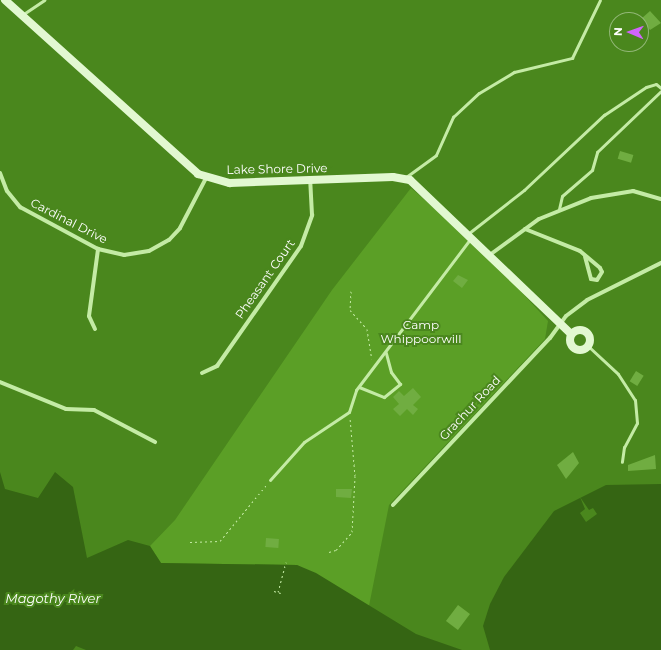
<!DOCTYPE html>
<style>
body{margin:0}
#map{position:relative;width:661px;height:650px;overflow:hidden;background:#4a871d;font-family:Montserrat,sans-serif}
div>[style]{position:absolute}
.green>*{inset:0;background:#5b9f26}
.water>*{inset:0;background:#356513}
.pier>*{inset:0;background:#4a871d}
.building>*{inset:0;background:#70ad41;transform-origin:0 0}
.path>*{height:1px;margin-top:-0.5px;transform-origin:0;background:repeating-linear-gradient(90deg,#c4eba5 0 2px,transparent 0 5px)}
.lane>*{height:3px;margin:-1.5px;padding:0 1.5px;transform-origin:1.5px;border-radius:1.5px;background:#c4eba5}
.street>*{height:4px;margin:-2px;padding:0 2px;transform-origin:2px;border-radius:2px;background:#c4eba5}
.secondary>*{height:8px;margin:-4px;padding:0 4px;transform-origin:4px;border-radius:4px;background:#e2f8d1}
.secondary>.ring{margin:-4px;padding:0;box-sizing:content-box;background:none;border:8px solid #e2f8d1;border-radius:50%}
span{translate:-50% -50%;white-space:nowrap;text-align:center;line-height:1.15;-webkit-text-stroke:4px #4a871d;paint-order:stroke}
.street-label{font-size:12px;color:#fff}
.park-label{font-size:12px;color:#fff}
.water-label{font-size:13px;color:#fff;font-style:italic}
.north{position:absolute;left:609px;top:12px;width:40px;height:40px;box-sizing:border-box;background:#4a871d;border:1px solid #92b777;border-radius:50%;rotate:272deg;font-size:11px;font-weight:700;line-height:16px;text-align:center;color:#fff}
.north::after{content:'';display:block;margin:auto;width:14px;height:18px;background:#d164fb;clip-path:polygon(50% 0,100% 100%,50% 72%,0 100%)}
</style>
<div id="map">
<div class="green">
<i style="clip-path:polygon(411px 188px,481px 248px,548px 321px,545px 339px,389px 505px,369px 606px,297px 565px,161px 563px,150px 546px,175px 520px,332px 290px)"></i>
</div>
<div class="water">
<i style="clip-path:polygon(0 472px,5px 489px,38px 498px,55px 472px,73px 487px,87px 558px,128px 540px,150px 546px,161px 563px,297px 565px,316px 573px,416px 634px,462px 650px,86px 650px,76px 646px,73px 650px,0 650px)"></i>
<i style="clip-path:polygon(661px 484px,661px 650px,490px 650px,483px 626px,490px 604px,504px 577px,554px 511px,606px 485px)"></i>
</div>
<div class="pier">
<i style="clip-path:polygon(580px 497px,589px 510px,593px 508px,597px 514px,586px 522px,580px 513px,585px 509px)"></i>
</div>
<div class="building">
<i style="clip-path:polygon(650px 11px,661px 23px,650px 30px,641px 19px)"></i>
<i style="left:620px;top:151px;width:14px;height:8px;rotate:17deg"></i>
<i style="clip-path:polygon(458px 275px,468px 280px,462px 288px,453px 281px)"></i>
<i style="left:636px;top:371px;width:9px;height:12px;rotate:32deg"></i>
<i style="clip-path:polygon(413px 388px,421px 397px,413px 405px,418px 409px,413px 415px,407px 409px,400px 416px,393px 409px,399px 404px,393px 397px,399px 391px,404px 396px)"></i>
<i style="clip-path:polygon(573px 452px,579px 463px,566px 479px,557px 465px)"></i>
<i style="clip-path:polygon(655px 455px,656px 469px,628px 471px,628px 465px)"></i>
<i style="clip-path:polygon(336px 489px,352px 489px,351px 498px,336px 497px)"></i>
<i style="left:266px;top:538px;width:13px;height:9px;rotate:4deg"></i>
<i style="left:458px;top:605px;width:15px;height:20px;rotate:37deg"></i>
</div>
<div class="path">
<i style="left:351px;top:291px;width:19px;rotate:93deg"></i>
<i style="left:350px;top:310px;width:25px;rotate:48deg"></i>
<i style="left:367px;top:329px;width:30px;rotate:81deg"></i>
<i style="left:190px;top:542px;width:30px;rotate:-2deg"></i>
<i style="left:220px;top:541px;width:75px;rotate:-50.4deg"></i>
<i style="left:329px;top:552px;width:7px;rotate:-16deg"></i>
<i style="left:336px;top:550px;width:24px;rotate:-48deg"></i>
<i style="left:352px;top:532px;width:56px;rotate:-86.9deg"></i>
<i style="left:355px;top:476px;width:58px;rotate:-94.9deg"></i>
<i style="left:274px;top:591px;width:7px;rotate:16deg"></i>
<i style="left:278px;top:592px;width:31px;rotate:-75deg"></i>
</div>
<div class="lane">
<i style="left:22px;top:15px;width:27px;rotate:-34deg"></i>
<i style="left:406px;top:177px;width:37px;rotate:-36deg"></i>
<i style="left:436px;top:155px;width:42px;rotate:-65.9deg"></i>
<i style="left:453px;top:117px;width:35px;rotate:-43deg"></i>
<i style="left:479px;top:93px;width:41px;rotate:-31deg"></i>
<i style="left:514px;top:72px;width:60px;rotate:-13.6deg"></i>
<i style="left:572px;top:58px;width:64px;rotate:-64.2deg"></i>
<i style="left:559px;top:209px;width:13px;rotate:-77deg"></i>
<i style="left:562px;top:196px;width:40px;rotate:-41deg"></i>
<i style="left:592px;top:170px;width:19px;rotate:-74deg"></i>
<i style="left:597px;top:152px;width:88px;rotate:-43.6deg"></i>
<i style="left:469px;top:233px;width:70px;rotate:-38deg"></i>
<i style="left:524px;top:190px;width:110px;rotate:-43.2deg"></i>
<i style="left:604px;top:115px;width:50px;rotate:-33.7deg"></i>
<i style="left:646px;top:87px;width:10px;rotate:-17deg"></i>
<i style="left:656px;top:84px;width:6px;rotate:39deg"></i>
<i style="left:588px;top:346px;width:41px;rotate:43deg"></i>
<i style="left:618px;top:374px;width:31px;rotate:57deg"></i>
<i style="left:635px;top:400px;width:23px;rotate:85deg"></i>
<i style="left:637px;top:423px;width:27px;rotate:118deg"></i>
<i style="left:624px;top:447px;width:15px;rotate:98deg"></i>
<i style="left:359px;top:387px;width:27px;rotate:22deg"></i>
<i style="left:384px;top:397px;width:21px;rotate:-39deg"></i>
<i style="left:400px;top:384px;width:15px;rotate:-127deg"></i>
<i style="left:391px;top:372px;width:20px;rotate:-105deg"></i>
<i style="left:270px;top:480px;width:51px;rotate:-48.2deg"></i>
<i style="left:304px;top:442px;width:54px;rotate:-33.7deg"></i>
<i style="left:349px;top:412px;width:23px;rotate:-72deg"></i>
<i style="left:356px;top:390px;width:189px;rotate:-52.9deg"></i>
</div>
<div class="street">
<i style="left:0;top:173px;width:19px;rotate:69deg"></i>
<i style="left:7px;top:191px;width:21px;rotate:51deg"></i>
<i style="left:20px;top:207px;width:89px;rotate:28.3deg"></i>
<i style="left:98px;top:249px;width:27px;rotate:13deg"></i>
<i style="left:124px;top:255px;width:25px;rotate:-9deg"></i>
<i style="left:149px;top:251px;width:23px;rotate:-29deg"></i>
<i style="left:169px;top:240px;width:16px;rotate:-47deg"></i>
<i style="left:180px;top:228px;width:56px;rotate:-62.5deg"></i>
<i style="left:525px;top:229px;width:59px;rotate:21.8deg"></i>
<i style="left:580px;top:251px;width:26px;rotate:40deg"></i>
<i style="left:600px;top:268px;width:4px;rotate:63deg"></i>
<i style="left:602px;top:272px;width:9px;rotate:122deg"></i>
<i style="left:597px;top:280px;width:6px;rotate:-171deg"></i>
<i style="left:591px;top:279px;width:23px;rotate:-105deg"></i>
<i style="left:491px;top:254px;width:59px;rotate:-36.1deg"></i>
<i style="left:539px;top:219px;width:56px;rotate:-22deg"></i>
<i style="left:591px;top:198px;width:43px;rotate:-9.5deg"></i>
<i style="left:633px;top:191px;width:29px;rotate:16deg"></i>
<i style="left:95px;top:329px;width:14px;rotate:-115deg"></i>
<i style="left:89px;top:316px;width:68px;rotate:-82.3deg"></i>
<i style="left:202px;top:373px;width:17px;rotate:-25deg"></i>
<i style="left:217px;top:366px;width:146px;rotate:-55deg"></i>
<i style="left:301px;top:246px;width:33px;rotate:-70deg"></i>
<i style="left:312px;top:215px;width:35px;rotate:-93deg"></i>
<i style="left:0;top:382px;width:71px;rotate:22.2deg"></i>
<i style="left:66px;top:409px;width:28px;rotate:2deg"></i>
<i style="left:94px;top:410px;width:69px;rotate:27.7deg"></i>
<i style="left:393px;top:505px;width:229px;rotate:-46.8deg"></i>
<i style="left:550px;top:338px;width:27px;rotate:-54deg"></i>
<i style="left:566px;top:316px;width:26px;rotate:-37deg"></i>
<i style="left:587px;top:300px;width:83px;rotate:-26.6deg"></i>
</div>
<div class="secondary">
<i style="left:5px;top:0;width:260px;rotate:42deg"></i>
<i style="left:198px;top:174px;width:33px;rotate:16deg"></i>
<i style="left:230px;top:183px;width:163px;rotate:-2.1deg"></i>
<i style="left:393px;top:177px;width:17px;rotate:10deg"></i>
<i style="left:410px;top:180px;width:223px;rotate:43.7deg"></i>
<i class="ring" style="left:570px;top:330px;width:12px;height:12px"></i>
</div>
<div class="street-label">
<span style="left:277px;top:169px;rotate:-1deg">Lake Shore Drive</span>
<span style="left:69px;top:221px;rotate:27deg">Cardinal Drive</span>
<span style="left:265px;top:279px;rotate:-55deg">Pheasant Court</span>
<span style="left:470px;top:408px;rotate:-47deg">Grachur Road</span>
</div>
<div class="park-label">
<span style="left:421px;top:332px">Camp<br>Whippoorwill</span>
</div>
<div class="water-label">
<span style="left:53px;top:598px">Magothy River</span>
</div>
<div class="north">N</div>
</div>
